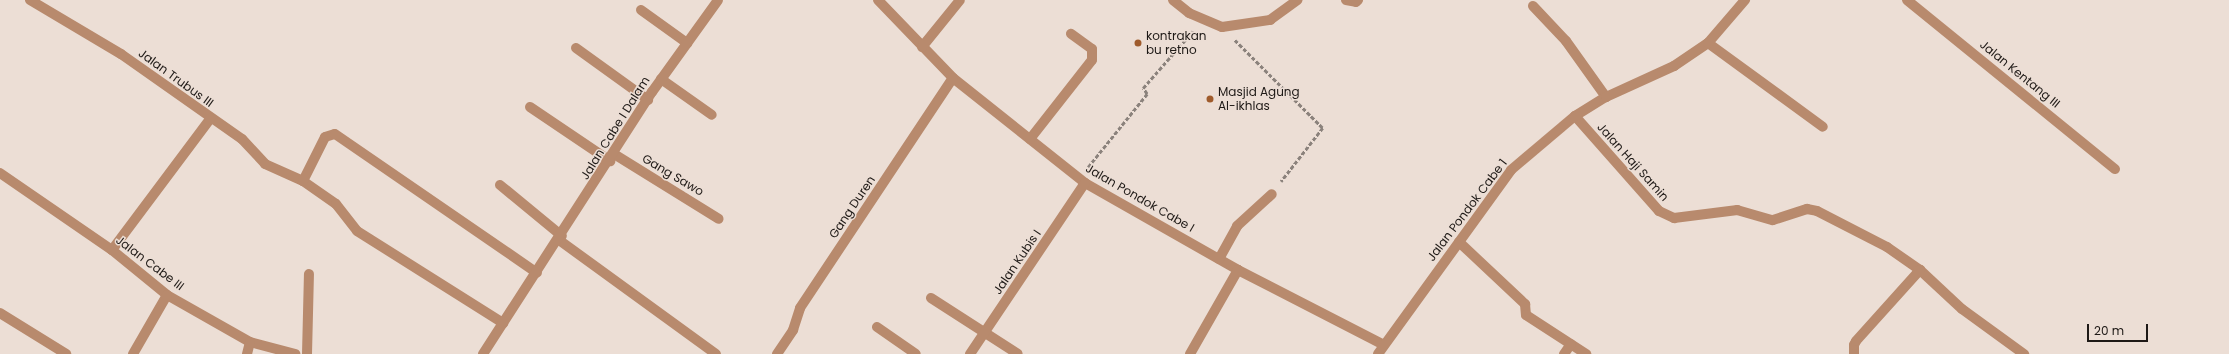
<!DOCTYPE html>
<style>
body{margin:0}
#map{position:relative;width:2229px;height:354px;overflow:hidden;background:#ecded5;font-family:Poppins,sans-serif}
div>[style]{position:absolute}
.path>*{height:2.5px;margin-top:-1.25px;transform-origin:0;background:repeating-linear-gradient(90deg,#8b827c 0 4px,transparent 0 6px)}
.minor>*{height:10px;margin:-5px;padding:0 5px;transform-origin:5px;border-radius:5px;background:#b88a6d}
.dots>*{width:11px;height:11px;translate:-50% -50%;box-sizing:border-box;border:2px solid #ecded5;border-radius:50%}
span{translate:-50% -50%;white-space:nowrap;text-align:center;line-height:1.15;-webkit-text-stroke:3px #ecded5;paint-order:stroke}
.poi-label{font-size:12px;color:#1e1916}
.left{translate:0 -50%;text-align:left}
.street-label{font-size:12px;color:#1e1916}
.scale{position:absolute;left:2087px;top:324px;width:61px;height:18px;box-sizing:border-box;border:2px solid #1e1916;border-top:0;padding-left:5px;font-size:12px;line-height:14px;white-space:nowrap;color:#1e1916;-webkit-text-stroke:3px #ecded5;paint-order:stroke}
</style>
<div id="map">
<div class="path">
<i style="left:1235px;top:40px;width:124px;rotate:45deg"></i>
<i style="left:1323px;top:128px;width:68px;rotate:127.9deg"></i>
<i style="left:1088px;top:167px;width:94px;rotate:-51.1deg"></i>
<i style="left:1147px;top:94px;width:7px;rotate:-124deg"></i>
<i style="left:1143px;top:88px;width:76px;rotate:-48.7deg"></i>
</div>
<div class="minor">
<i style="left:30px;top:0;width:106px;rotate:30.7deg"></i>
<i style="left:121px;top:54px;width:148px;rotate:35.1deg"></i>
<i style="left:242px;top:139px;width:34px;rotate:47deg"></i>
<i style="left:265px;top:164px;width:42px;rotate:24.1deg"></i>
<i style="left:303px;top:181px;width:40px;rotate:34.9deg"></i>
<i style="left:336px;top:204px;width:34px;rotate:52deg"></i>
<i style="left:357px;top:231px;width:173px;rotate:32.2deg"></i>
<i style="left:878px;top:0;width:108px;rotate:46.1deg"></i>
<i style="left:953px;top:78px;width:169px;rotate:38.5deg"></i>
<i style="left:1085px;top:183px;width:176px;rotate:29.6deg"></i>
<i style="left:1238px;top:270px;width:162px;rotate:27.2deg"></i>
<i style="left:1173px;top:0;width:21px;rotate:39deg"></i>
<i style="left:1189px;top:13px;width:36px;rotate:23deg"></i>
<i style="left:1222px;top:27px;width:49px;rotate:-8.3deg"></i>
<i style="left:1270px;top:20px;width:34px;rotate:-36deg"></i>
<i style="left:1346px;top:0;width:10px;rotate:11deg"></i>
<i style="left:1356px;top:2px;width:3px;rotate:-45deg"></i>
<i style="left:1907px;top:0;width:268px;rotate:39.1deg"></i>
<i style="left:1533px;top:6px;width:48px;rotate:46.7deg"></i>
<i style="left:1566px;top:41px;width:69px;rotate:54.5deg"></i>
<i style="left:641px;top:10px;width:57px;rotate:35.7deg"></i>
<i style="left:1708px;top:43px;width:142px;rotate:36.1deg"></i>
<i style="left:922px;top:47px;width:60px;rotate:-51deg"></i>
<i style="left:576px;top:48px;width:89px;rotate:35.8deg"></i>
<i style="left:661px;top:79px;width:62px;rotate:35.2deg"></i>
<i style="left:530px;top:107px;width:97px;rotate:34deg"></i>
<i style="left:1575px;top:116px;width:127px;rotate:48.5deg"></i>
<i style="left:1659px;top:211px;width:17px;rotate:25deg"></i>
<i style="left:1674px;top:218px;width:64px;rotate:-7.2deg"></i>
<i style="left:1737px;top:210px;width:37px;rotate:16deg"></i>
<i style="left:1773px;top:220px;width:36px;rotate:-18deg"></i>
<i style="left:1807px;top:209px;width:10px;rotate:11deg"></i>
<i style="left:1817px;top:211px;width:79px;rotate:27.2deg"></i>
<i style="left:1887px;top:247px;width:40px;rotate:34.9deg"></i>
<i style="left:1920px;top:270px;width:57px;rotate:42.9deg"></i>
<i style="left:1962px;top:309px;width:77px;rotate:36deg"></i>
<i style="left:1030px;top:139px;width:100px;rotate:-51.9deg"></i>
<i style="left:1092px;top:60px;width:11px;rotate:-90deg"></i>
<i style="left:1092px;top:49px;width:26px;rotate:-144deg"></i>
<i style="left:614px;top:154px;width:123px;rotate:31.8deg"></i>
<i style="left:0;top:173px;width:136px;rotate:34.5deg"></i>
<i style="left:112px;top:250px;width:71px;rotate:39.3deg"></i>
<i style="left:167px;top:295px;width:95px;rotate:29.5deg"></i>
<i style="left:250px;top:342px;width:47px;rotate:14.9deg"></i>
<i style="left:303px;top:181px;width:49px;rotate:-63.4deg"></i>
<i style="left:325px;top:137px;width:10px;rotate:-17deg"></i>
<i style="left:335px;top:134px;width:245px;rotate:34.5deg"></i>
<i style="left:500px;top:185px;width:80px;rotate:39.4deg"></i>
<i style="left:559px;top:240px;width:194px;rotate:36deg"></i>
<i style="left:1459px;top:242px;width:91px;rotate:43.2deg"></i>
<i style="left:1525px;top:304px;width:11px;rotate:85deg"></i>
<i style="left:1526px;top:315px;width:72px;rotate:33deg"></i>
<i style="left:112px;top:250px;width:164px;rotate:-53.2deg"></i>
<i style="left:1219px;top:259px;width:38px;rotate:-61deg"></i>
<i style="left:1237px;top:226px;width:47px;rotate:-42.4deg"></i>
<i style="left:931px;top:298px;width:103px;rotate:32.8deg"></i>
<i style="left:0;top:313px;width:78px;rotate:31.8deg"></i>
<i style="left:877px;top:327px;width:47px;rotate:34.7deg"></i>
<i style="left:133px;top:354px;width:68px;rotate:-60deg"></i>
<i style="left:247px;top:354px;width:12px;rotate:-76deg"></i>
<i style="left:307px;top:354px;width:80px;rotate:-88.6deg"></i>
<i style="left:483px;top:354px;width:312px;rotate:-57.2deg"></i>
<i style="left:652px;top:92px;width:113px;rotate:-54.3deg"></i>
<i style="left:777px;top:354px;width:29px;rotate:-56deg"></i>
<i style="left:793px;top:330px;width:23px;rotate:-72deg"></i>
<i style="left:800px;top:308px;width:276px;rotate:-56.4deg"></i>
<i style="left:970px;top:354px;width:206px;rotate:-56.1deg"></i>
<i style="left:1190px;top:354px;width:97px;rotate:-60.3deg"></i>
<i style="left:1378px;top:354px;width:227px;rotate:-54.1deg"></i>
<i style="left:1511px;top:170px;width:84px;rotate:-40.2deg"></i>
<i style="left:1575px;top:116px;width:36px;rotate:-32deg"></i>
<i style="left:1606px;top:97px;width:75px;rotate:-24.5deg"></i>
<i style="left:1674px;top:66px;width:41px;rotate:-34.1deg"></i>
<i style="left:1708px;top:43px;width:57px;rotate:-49.3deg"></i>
<i style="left:1564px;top:354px;width:12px;rotate:-55deg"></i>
<i style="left:1854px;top:354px;width:9px;rotate:-90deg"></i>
<i style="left:1854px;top:345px;width:4px;rotate:-63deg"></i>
<i style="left:1856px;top:341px;width:96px;rotate:-48deg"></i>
</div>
<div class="dots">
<i style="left:1138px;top:43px;background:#9f5b2c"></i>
<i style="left:1210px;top:99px;background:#9f5b2c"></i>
</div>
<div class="poi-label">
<span class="left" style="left:1146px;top:43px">kontrakan<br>bu retno</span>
<span class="left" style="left:1218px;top:99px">Masjid Agung<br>Al-ikhlas</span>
</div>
<div class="street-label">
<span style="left:2020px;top:74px;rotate:39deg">Jalan Kentang III</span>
<span style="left:176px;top:78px;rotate:36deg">Jalan Trubus III</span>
<span style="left:615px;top:128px;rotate:-58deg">Jalan Cabe I Dalam</span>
<span style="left:1633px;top:162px;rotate:48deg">Jalan Haji Samin</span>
<span style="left:673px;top:175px;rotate:31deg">Gang Sawo</span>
<span style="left:1140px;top:198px;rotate:30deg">Jalan Pondok Cabe I</span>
<span style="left:852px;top:207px;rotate:-56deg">Gang Duren</span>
<span style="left:1467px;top:210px;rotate:-53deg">Jalan Pondok Cabe 1</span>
<span style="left:1017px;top:262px;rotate:-56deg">Jalan Kubis I</span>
<span style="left:150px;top:263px;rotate:37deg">Jalan Cabe III</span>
</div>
<div class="scale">20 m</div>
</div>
